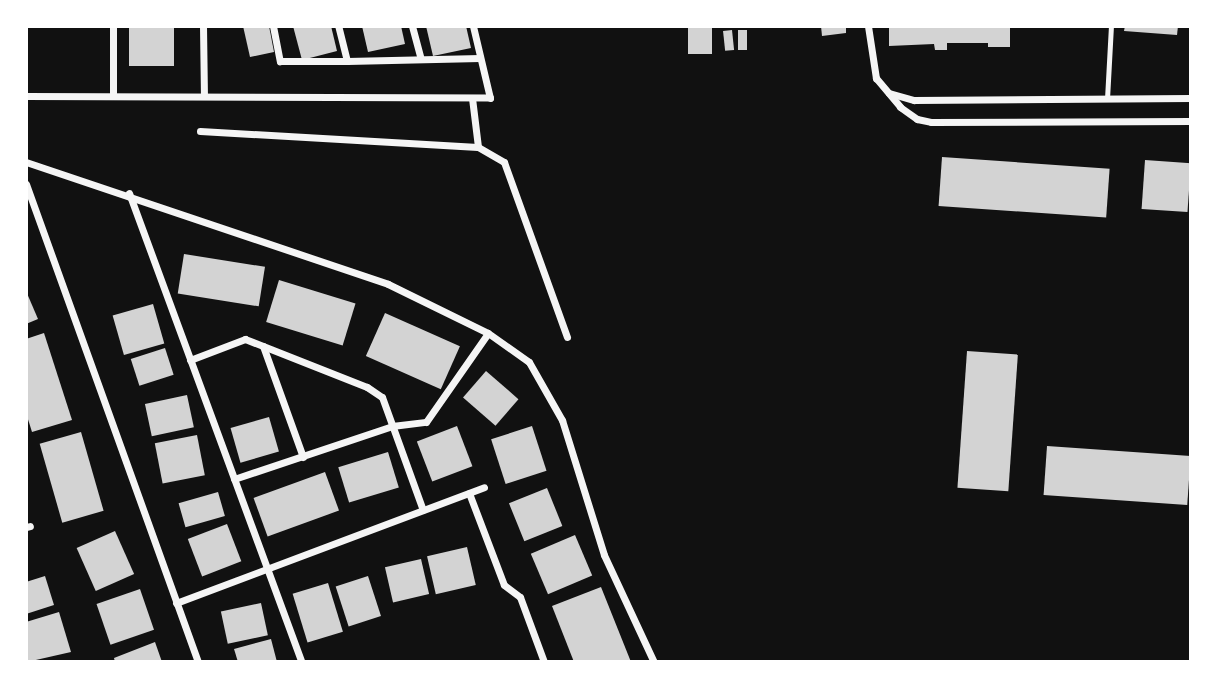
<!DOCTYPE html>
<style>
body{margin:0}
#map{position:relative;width:1217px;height:688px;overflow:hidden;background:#111;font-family:Mulish,sans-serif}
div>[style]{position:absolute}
.building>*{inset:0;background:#d3d3d3;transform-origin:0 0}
.service>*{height:5px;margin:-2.5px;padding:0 2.5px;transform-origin:2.5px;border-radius:2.5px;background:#f5f5f5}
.minor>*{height:7px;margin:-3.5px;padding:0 3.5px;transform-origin:3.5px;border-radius:3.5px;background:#f5f5f5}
span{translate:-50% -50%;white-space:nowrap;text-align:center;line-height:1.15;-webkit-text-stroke:7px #fff;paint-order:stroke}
.frame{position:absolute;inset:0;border:28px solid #fff;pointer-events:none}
</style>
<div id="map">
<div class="building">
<i style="left:129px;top:26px;width:45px;height:40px"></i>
<i style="clip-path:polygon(243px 26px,269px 26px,274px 52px,250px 57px)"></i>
<i style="clip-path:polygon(293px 26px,331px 26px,337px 51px,302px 60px)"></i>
<i style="clip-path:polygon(362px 26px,401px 26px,405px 44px,368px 52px)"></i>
<i style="clip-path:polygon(426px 26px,466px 26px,471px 48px,433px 56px)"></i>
<i style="left:688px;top:26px;width:24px;height:28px"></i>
<i style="clip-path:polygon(821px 26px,846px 26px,846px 33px,822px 36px)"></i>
<i style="clip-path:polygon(889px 26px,1010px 26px,1010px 47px,988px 47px,988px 43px,947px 43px,947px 50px,935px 50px,934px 44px,889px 46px)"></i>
<i style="clip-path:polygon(1125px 26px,1178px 26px,1177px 35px,1124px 31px)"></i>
<i style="left:732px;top:30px;width:20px;height:9px;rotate:84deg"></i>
<i style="left:738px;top:30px;width:9px;height:20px"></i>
<i style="left:942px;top:157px;width:168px;height:49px;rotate:4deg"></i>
<i style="left:1145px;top:160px;width:46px;height:49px;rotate:4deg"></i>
<i style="left:184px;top:254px;width:82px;height:40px;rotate:9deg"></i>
<i style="left:279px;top:280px;width:80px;height:44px;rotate:17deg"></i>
<i style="clip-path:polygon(26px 291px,38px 319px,26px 324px)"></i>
<i style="left:153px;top:304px;width:41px;height:42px;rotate:74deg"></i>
<i style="left:385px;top:313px;width:82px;height:47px;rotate:24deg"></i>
<i style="clip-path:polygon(44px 333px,72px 420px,32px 432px,26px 413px,26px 339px)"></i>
<i style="left:165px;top:348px;width:28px;height:36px;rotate:72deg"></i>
<i style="left:967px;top:351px;width:51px;height:137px;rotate:4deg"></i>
<i style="left:486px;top:371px;width:43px;height:35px;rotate:41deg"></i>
<i style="left:187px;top:395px;width:33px;height:43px;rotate:78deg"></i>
<i style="left:269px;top:417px;width:36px;height:40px;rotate:74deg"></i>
<i style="left:457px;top:426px;width:43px;height:43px;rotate:69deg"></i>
<i style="left:532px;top:426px;width:47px;height:43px;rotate:72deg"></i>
<i style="left:81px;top:432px;width:82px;height:43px;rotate:74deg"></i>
<i style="left:197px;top:435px;width:41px;height:43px;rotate:79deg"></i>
<i style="left:1047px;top:446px;width:144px;height:49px;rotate:4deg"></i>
<i style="left:388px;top:452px;width:37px;height:52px;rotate:73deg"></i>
<i style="left:325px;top:472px;width:41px;height:76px;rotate:70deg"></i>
<i style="left:547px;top:488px;width:41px;height:41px;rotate:68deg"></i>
<i style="left:218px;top:492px;width:25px;height:41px;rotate:74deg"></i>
<i style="left:227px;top:524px;width:40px;height:42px;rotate:69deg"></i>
<i style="left:115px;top:531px;width:47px;height:42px;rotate:66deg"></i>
<i style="left:575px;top:535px;width:44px;height:48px;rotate:67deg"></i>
<i style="left:467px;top:547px;width:39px;height:41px;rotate:77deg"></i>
<i style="left:421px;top:559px;width:36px;height:37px;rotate:77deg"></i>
<i style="clip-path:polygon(45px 576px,54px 605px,26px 614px,26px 582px)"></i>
<i style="left:368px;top:576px;width:42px;height:34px;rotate:72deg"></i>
<i style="left:328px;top:583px;width:51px;height:37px;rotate:73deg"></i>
<i style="clip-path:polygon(601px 587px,631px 662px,574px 662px,552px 606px)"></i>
<i style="left:140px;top:589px;width:43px;height:46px;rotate:71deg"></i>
<i style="left:261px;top:603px;width:33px;height:41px;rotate:78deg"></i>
<i style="clip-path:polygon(59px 612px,71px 652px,27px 662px,26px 622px)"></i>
<i style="clip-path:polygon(271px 639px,277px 662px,238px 662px,234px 649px)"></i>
<i style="clip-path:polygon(155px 642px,162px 662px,115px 662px,114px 658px)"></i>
</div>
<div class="service">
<i style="left:1107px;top:99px;width:73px;rotate:-86.9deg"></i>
</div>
<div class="minor">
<i style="left:113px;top:26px;width:69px;rotate:90deg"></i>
<i style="left:203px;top:26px;width:69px;rotate:89.2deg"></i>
<i style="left:273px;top:26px;width:36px;rotate:79deg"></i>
<i style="left:280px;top:61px;width:67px"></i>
<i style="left:347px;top:61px;width:36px;rotate:-104deg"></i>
<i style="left:412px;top:26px;width:34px;rotate:75deg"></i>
<i style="left:868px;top:26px;width:53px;rotate:81.3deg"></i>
<i style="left:876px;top:78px;width:38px;rotate:50deg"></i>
<i style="left:900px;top:107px;width:21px;rotate:35deg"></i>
<i style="left:917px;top:119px;width:14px;rotate:12deg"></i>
<i style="left:931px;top:122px;width:260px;rotate:-0.2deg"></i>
<i style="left:347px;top:61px;width:133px;rotate:-1.3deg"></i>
<i style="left:889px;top:93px;width:26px;rotate:16deg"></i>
<i style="left:914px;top:100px;width:277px;rotate:-0.4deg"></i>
<i style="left:26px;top:96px;width:464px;rotate:0.2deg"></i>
<i style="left:490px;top:98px;width:74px;rotate:-103.3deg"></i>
<i style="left:472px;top:98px;width:49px;rotate:83deg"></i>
<i style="left:478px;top:147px;width:30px;rotate:30deg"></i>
<i style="left:504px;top:162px;width:186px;rotate:70.2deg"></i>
<i style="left:200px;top:131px;width:278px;rotate:3.3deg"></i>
<i style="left:26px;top:162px;width:382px;rotate:18.6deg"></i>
<i style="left:388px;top:284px;width:111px;rotate:26.1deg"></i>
<i style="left:488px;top:333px;width:50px;rotate:35.3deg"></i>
<i style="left:529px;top:362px;width:67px;rotate:60.4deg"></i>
<i style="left:562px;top:420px;width:141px;rotate:72.7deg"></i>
<i style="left:604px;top:555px;width:118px;rotate:65deg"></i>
<i style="left:26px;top:184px;width:508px;rotate:70.21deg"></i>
<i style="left:129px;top:193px;width:500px;rotate:69.8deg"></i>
<i style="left:263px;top:346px;width:118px;rotate:70.2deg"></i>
<i style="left:190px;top:360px;width:59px;rotate:-20.9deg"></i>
<i style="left:245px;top:339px;width:131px;rotate:21.5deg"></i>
<i style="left:367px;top:387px;width:18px;rotate:34deg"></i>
<i style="left:382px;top:397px;width:120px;rotate:70.1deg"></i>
<i style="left:234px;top:479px;width:167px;rotate:-18.5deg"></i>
<i style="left:392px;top:426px;width:34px;rotate:-7deg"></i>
<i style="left:426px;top:422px;width:108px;rotate:-55.1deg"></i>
<i style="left:469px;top:493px;width:98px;rotate:69.2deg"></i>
<i style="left:504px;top:585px;width:20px;rotate:37deg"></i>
<i style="left:520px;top:597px;width:69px;rotate:69.7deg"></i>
<i style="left:26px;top:527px;width:4px;rotate:-14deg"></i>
<i style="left:176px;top:603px;width:329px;rotate:-20.6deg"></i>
</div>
<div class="frame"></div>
</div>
